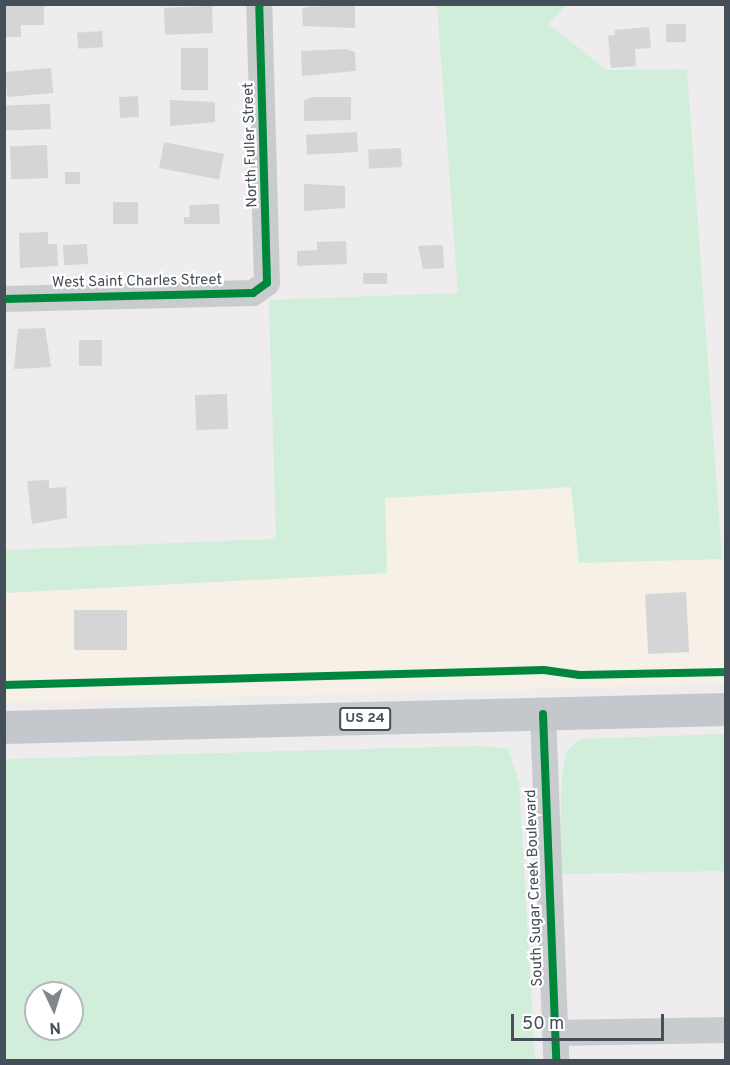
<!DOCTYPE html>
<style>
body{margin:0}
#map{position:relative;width:730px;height:1065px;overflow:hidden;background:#eeecec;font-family:Overpass,sans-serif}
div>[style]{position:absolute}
.commercial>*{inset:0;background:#f6f0e6}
.green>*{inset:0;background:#d0eeda}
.building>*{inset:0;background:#d5d4d7;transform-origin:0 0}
.street>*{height:26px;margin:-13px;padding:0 13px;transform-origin:13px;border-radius:13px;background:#c9ccce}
.primary>*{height:33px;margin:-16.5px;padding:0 16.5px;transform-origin:16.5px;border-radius:16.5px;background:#c4c8cc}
.cycleway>*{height:8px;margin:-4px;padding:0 4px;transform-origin:4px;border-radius:4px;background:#00873e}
span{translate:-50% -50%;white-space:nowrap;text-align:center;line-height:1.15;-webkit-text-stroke:4.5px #fff;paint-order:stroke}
.shield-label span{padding:2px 4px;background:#fff;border:2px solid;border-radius:4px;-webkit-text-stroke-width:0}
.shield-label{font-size:14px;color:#444f59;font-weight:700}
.street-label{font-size:15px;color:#444f59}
.frame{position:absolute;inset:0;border:6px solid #444f59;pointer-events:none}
.north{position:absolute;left:24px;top:981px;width:60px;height:60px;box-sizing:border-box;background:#fff;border:2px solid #b4b9bd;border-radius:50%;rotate:176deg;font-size:16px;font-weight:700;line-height:24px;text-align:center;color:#444f59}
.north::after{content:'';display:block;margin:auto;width:21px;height:27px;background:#80868c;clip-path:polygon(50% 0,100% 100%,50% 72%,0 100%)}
.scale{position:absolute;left:511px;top:1014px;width:153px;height:27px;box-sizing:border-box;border:3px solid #444f59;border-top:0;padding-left:8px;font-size:18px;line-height:21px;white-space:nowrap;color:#444f59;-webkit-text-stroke:4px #fff;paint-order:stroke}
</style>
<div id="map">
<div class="commercial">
<i style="clip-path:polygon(572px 487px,579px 563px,725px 559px,725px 684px,5px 703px,5px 593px,387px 573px,385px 498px)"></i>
</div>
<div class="green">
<i style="clip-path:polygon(437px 5px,567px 5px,548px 24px,607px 70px,687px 69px,722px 559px,579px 563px,571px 487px,385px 498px,387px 573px,5px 593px,5px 550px,276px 539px,269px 300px,458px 293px)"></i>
<i style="clip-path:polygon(725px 734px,725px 871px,559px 874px,562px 776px,567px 751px,579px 739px)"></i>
<i style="clip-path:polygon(evenodd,475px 746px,508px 748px,519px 783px,535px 1060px,5px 1060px,5px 759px,475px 746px,36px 993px,72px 993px,72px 1029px,36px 1029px,36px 993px)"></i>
</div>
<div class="building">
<i style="clip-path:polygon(10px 4px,44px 4px,44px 25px,21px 25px,21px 37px,4px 37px,4px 5px)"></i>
<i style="clip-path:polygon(355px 5px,355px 28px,303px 26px,302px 9px,307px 7px)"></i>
<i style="left:212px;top:6px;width:27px;height:48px;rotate:88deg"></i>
<i style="left:686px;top:24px;width:18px;height:20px;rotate:90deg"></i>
<i style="clip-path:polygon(649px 27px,651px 48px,635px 49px,636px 66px,611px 68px,608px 36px,615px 35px,615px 30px)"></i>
<i style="left:102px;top:31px;width:16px;height:25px;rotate:86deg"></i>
<i style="left:181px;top:48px;width:27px;height:42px"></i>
<i style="clip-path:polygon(346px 49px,355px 52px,356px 71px,302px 76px,301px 51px)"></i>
<i style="left:51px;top:68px;width:25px;height:46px;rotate:85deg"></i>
<i style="left:138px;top:96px;width:21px;height:19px;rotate:87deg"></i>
<i style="clip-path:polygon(313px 97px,351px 97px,351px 120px,304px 121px,304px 100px)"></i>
<i style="clip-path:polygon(170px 100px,215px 102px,215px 122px,170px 126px)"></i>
<i style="left:50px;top:104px;width:25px;height:46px;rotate:88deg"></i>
<i style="left:357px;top:132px;width:20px;height:51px;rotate:87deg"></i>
<i style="left:47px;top:145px;width:33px;height:37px;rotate:88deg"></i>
<i style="left:401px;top:148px;width:19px;height:33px;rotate:87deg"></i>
<i style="left:224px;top:154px;width:26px;height:61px;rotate:101deg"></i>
<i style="left:80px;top:172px;width:12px;height:15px;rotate:90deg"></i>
<i style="clip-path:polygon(304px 184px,345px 186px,345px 208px,304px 211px)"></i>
<i style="left:138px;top:202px;width:22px;height:25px;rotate:90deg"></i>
<i style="clip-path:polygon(219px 204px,220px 224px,184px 224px,184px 217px,190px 217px,189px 205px)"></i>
<i style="clip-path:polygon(48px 232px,48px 244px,57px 244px,58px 266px,20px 268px,19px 233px)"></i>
<i style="clip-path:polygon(346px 241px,347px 264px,297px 266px,297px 251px,317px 250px,317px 242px)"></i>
<i style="left:87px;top:244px;width:20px;height:24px;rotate:87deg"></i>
<i style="clip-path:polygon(443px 245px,444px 268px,423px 269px,418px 246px)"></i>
<i style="left:387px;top:273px;width:11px;height:24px;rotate:90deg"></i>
<i style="clip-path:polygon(45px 328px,51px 367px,14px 369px,18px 329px)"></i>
<i style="left:79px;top:340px;width:23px;height:26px"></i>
<i style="left:227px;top:394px;width:35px;height:32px;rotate:88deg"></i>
<i style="clip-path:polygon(49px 480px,49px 488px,66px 487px,67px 518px,32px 524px,27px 481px)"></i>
<i style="left:686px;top:592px;width:60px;height:41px;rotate:87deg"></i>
<i style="left:127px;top:610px;width:40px;height:53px;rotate:90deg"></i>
</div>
<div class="street">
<i style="left:4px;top:299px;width:249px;rotate:-1.4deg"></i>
<i style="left:253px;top:293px;width:17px;rotate:-36deg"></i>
<i style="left:267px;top:283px;width:279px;rotate:-91.6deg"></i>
<i style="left:543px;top:714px;width:346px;rotate:87.8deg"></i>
<i style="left:555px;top:1033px;width:171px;rotate:-1deg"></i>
</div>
<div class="primary">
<i style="left:4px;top:727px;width:722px;rotate:-1.43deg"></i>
</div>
<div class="cycleway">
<i style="left:4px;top:299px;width:249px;rotate:-1.4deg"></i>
<i style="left:253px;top:293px;width:17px;rotate:-36deg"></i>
<i style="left:267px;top:283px;width:279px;rotate:-91.6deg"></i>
<i style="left:4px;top:685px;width:540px;rotate:-1.59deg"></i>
<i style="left:544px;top:670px;width:36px;rotate:8deg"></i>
<i style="left:580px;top:675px;width:146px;rotate:-1.2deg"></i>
<i style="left:543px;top:714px;width:346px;rotate:87.8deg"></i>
</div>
<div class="shield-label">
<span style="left:365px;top:719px">US 24</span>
</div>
<div class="street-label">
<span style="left:251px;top:145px;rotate:-92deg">North Fuller Street</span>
<span style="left:137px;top:282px;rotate:-1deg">West Saint Charles Street</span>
<span style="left:535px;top:888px;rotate:-92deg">South Sugar Creek Boulevard</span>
</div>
<div class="frame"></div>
<div class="north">N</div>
<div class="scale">50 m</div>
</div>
